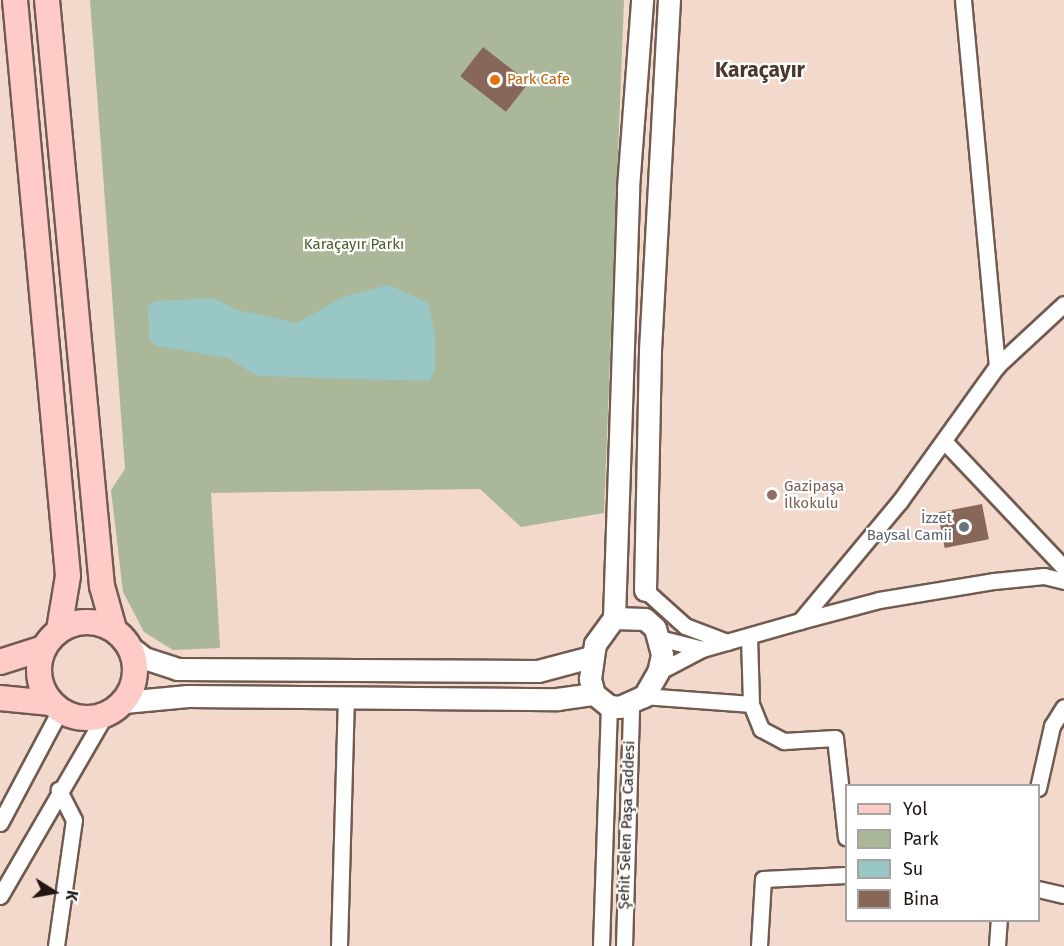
<!DOCTYPE html>
<meta charset="utf-8">
<style>
body{margin:0}
#map{position:relative;width:1064px;height:946px;overflow:hidden;background:#f2d9cc;font-family:"Fira Sans",sans-serif}
div>[style]{position:absolute}
.green>*{inset:0;background:#abb799}
.water>*{inset:0;background:#98c7c6}
.building>*{inset:0;background:#876757;transform-origin:0 0}
.roads{filter:drop-shadow(2px 0 #715b50) drop-shadow(-2px 0 #715b50) drop-shadow(0 2px #715b50) drop-shadow(0 -2px #715b50)}
.minor>*{height:15px;margin:-7.5px;padding:0 7.5px;transform-origin:7.5px;border-radius:7.5px;background:#fff}
.secondary>*{height:21px;margin:-10.5px;padding:0 10.5px;transform-origin:10.5px;border-radius:10.5px;background:#fff}
.primary>*{height:24px;margin:-12px;padding:0 12px;transform-origin:12px;border-radius:12px;background:#fecbc7}
.primary>.ring{margin:-12px;padding:0;box-sizing:content-box;background:none;border:24px solid #fecbc7;border-radius:50%}
.dots>*{width:16px;height:16px;translate:-50% -50%;box-sizing:border-box;border:3px solid #fff;border-radius:50%}
span{translate:-50% -50%;white-space:nowrap;text-align:center;line-height:1.15;-webkit-text-stroke:4.5px #fff;paint-order:stroke}
.food-label{font-size:15px;color:#c56008}
.left{translate:0 -50%;text-align:left}
.park-label{font-size:15px;color:#4c5e2b}
.education-label{font-size:15px;color:#785e54}
.worship-label{font-size:15px;color:#5b616d}
.right{translate:-100% -50%;text-align:right}
.street-label{font-size:15px;color:#211813}
.district-label{font-size:21px;color:#4c382e;font-weight:700}
.legend{position:absolute;left:845px;top:784px;width:195px;height:138px;box-sizing:border-box;background:#fff;border:2px solid #a6a3a1;margin:0;padding:8px 10px;list-style:none;font-size:18px;color:#211813}
.legend li{display:flex;align-items:center;gap:12px;height:30px}
.legend b{width:30px;border:2px solid #a6a3a1}
.north{position:absolute;left:24px;top:862px;width:60px;height:60px;-webkit-text-stroke:4px #fff;paint-order:stroke;rotate:101deg;font-size:16px;font-weight:700;line-height:24px;text-align:center;color:#211813}
.north::after{content:'';display:block;margin:auto;width:21px;height:27px;background:#211813;clip-path:polygon(50% 0,100% 100%,50% 72%,0 100%)}
</style>
<div id="map">
<div class="green">
<i style="clip-path:polygon(90px 0,624px 0,604px 513px,521px 527px,480px 489px,211px 493px,220px 648px,173px 650px,144px 632px,123px 592px,111px 490px,125px 469px)"></i>
</div>
<div class="water">
<i style="clip-path:polygon(389px 285px,428px 303px,435px 335px,435px 369px,430px 381px,257px 376px,228px 358px,157px 346px,149px 340px,148px 307px,155px 301px,213px 298px,237px 310px,297px 323px,343px 297px)"></i>
</div>
<div class="building">
<i style="left:483px;top:47px;width:58px;height:37px;rotate:38deg"></i>
<i style="left:982px;top:504px;width:36px;height:45px;rotate:79deg"></i>
</div>
<div class="roads">
<div class="minor">
<i style="left:963px;top:0;width:368px;rotate:84.7deg"></i>
<i style="left:945px;top:442px;width:173px;rotate:46.6deg"></i>
<i style="left:645px;top:590px;width:54px;rotate:42deg"></i>
<i style="left:685px;top:626px;width:45px;rotate:20.9deg"></i>
<i style="left:800px;top:621px;width:82px;rotate:-14.9deg"></i>
<i style="left:879px;top:600px;width:117px;rotate:-9.4deg"></i>
<i style="left:994px;top:581px;width:50px;rotate:-5.7deg"></i>
<i style="left:1044px;top:576px;width:21px;rotate:14deg"></i>
<i style="left:749px;top:636px;width:68px;rotate:88.3deg"></i>
<i style="left:751px;top:704px;width:27px;rotate:68deg"></i>
<i style="left:761px;top:729px;width:26px;rotate:28deg"></i>
<i style="left:784px;top:741px;width:51px;rotate:-3.4deg"></i>
<i style="left:835px;top:738px;width:100px;rotate:83.7deg"></i>
<i style="left:659px;top:638px;width:44px;rotate:14.3deg"></i>
<i style="left:658px;top:672px;width:50px;rotate:-27.6deg"></i>
<i style="left:702px;top:649px;width:102px;rotate:-15.9deg"></i>
<i style="left:800px;top:621px;width:156px;rotate:-50.2deg"></i>
<i style="left:900px;top:501px;width:166px;rotate:-54.3deg"></i>
<i style="left:997px;top:366px;width:91px;rotate:-42.8deg"></i>
<i style="left:644px;top:696px;width:107px;rotate:4.3deg"></i>
<i style="left:1038px;top:788px;width:64px;rotate:-77.3deg"></i>
<i style="left:1052px;top:726px;width:22px;rotate:-58deg"></i>
<i style="left:0;top:823px;width:128px;rotate:-62deg"></i>
<i style="left:1038px;top:889px;width:27px;rotate:13deg"></i>
<i style="left:0;top:896px;width:209px;rotate:-59.9deg"></i>
<i style="left:56px;top:946px;width:127px;rotate:-81.9deg"></i>
<i style="left:74px;top:820px;width:34px;rotate:-117deg"></i>
<i style="left:339px;top:946px;width:248px;rotate:-88.4deg"></i>
<i style="left:601px;top:946px;width:240px;rotate:-88.1deg"></i>
<i style="left:624px;top:946px;width:242px;rotate:-88.3deg"></i>
<i style="left:759px;top:946px;width:67px;rotate:-86.6deg"></i>
<i style="left:763px;top:879px;width:83px;rotate:-2.8deg"></i>
<i style="left:997px;top:946px;width:26px;rotate:-86deg"></i>
</div>
<div class="secondary">
<i style="left:645px;top:590px;width:240px;rotate:-88.8deg"></i>
<i style="left:650px;top:350px;width:351px;rotate:-86.9deg"></i>
<i style="left:614px;top:618px;width:31px;rotate:2deg"></i>
<i style="left:645px;top:619px;width:13px;rotate:42deg"></i>
<i style="left:655px;top:628px;width:28px;rotate:75deg"></i>
<i style="left:662px;top:655px;width:17px;rotate:103deg"></i>
<i style="left:658px;top:672px;width:28px;rotate:120deg"></i>
<i style="left:644px;top:696px;width:27px;rotate:156deg"></i>
<i style="left:619px;top:707px;width:10px;rotate:-174deg"></i>
<i style="left:609px;top:706px;width:19px;rotate:-141deg"></i>
<i style="left:594px;top:694px;width:16px;rotate:-105deg"></i>
<i style="left:590px;top:679px;width:35px;rotate:-82deg"></i>
<i style="left:595px;top:644px;width:32px;rotate:-54deg"></i>
<i style="left:614px;top:618px;width:430px;rotate:-88.1deg"></i>
<i style="left:628px;top:188px;width:189px;rotate:-85.7deg"></i>
<i style="left:130px;top:647px;width:18px;rotate:38deg"></i>
<i style="left:144px;top:658px;width:35px;rotate:18deg"></i>
<i style="left:177px;top:669px;width:361px;rotate:0.3deg"></i>
<i style="left:538px;top:671px;width:55px;rotate:-14.8deg"></i>
<i style="left:124px;top:702px;width:64px;rotate:-5.4deg"></i>
<i style="left:188px;top:696px;width:369px;rotate:0.5deg"></i>
<i style="left:557px;top:699px;width:37px;rotate:-8deg"></i>
</div>
<div class="primary">
<i style="left:15px;top:0;width:578px;rotate:84.74deg"></i>
<i style="left:68px;top:576px;width:55px;rotate:99.5deg"></i>
<i style="left:47px;top:0;width:589px;rotate:84.64deg"></i>
<i style="left:102px;top:586px;width:45px;rotate:74.4deg"></i>
<i class="ring" style="left:39px;top:622px;width:72px;height:72px"></i>
<i style="left:0;top:662px;width:46px;rotate:-17.7deg"></i>
<i style="left:0;top:698px;width:51px;rotate:5.6deg"></i>
</div>
</div>
<div class="dots">
<i style="left:495px;top:80px;background:#e8710a"></i>
<i style="left:772px;top:495px;background:#8d6e63"></i>
<i style="left:964px;top:527px;background:#6b7280"></i>
</div>
<div class="food-label">
<span class="left" style="left:507px;top:80px">Park Cafe</span>
</div>
<div class="park-label">
<span style="left:354px;top:245px">Karaçayır Parkı</span>
</div>
<div class="education-label">
<span class="left" style="left:784px;top:495px">Gazipaşa<br>İlkokulu</span>
</div>
<div class="worship-label">
<span class="right" style="left:952px;top:527px">İzzet<br>Baysal Camii</span>
</div>
<div class="street-label">
<span style="left:627px;top:825px;rotate:-88deg">Şehit Selen Paşa Caddesi</span>
</div>
<div class="district-label">
<span style="left:760px;top:70px">Karaçayır</span>
</div>
<ul class="legend">
<li><b style="height:8px;background:#fecbc7"></b>Yol</li>
<li><b style="height:16px;background:#abb799"></b>Park</li>
<li><b style="height:16px;background:#98c7c6"></b>Su</li>
<li><b style="height:16px;background:#876757"></b>Bina</li>
</ul>
<div class="north">K</div>
</div>
